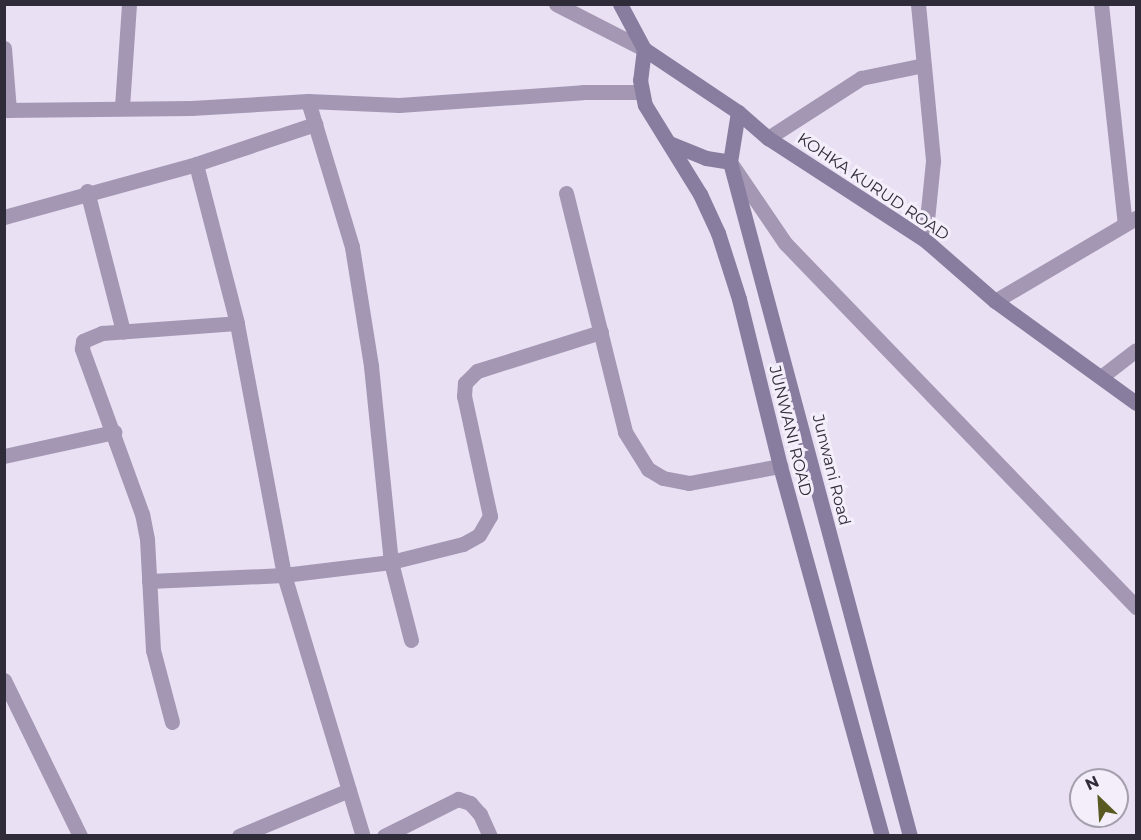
<!DOCTYPE html>
<style>
body{margin:0}
#map{position:relative;width:1141px;height:840px;overflow:hidden;background:#e9e0f3;font-family:Montserrat,sans-serif}
div>[style]{position:absolute}
.minor>*{height:15px;margin:-7.5px;padding:0 7.5px;transform-origin:7.5px;border-radius:7.5px;background:#a397b4}
.tertiary>*{height:15px;margin:-7.5px;padding:0 7.5px;transform-origin:7.5px;border-radius:7.5px;background:#a397b4}
.secondary>*{height:15px;margin:-7.5px;padding:0 7.5px;transform-origin:7.5px;border-radius:7.5px;background:#887d9f}
span{translate:-50% -50%;white-space:nowrap;text-align:center;line-height:1.15;-webkit-text-stroke:6px #f4edfa;paint-order:stroke}
.street-label{font-size:16px;color:#2f2b39}
.frame{position:absolute;inset:0;border:6px solid #2f2b39;pointer-events:none}
.north{position:absolute;left:1069px;top:768px;width:60px;height:60px;box-sizing:border-box;background:#f4edfa;border:2px solid #a59fad;border-radius:50%;rotate:335deg;font-size:16px;font-weight:700;line-height:24px;text-align:center;color:#2f2b39}
.north::after{content:'';display:block;margin:auto;width:21px;height:27px;background:#585a21;clip-path:polygon(50% 0,100% 100%,50% 72%,0 100%)}
</style>
<div id="map">
<div class="minor">
<i style="left:918px;top:4px;width:158px;rotate:84.5deg"></i>
<i style="left:933px;top:161px;width:79px;rotate:95.8deg"></i>
<i style="left:1101px;top:4px;width:221px;rotate:83.8deg"></i>
<i style="left:4px;top:48px;width:62px;rotate:85.4deg"></i>
<i style="left:308px;top:101px;width:152px;rotate:73.2deg"></i>
<i style="left:352px;top:247px;width:121px;rotate:80.9deg"></i>
<i style="left:371px;top:366px;width:197px;rotate:84.2deg"></i>
<i style="left:391px;top:562px;width:108px;rotate:173.1deg"></i>
<i style="left:284px;top:575px;width:273px;rotate:73.2deg"></i>
<i style="left:122px;top:107px;width:103px;rotate:-86.1deg"></i>
<i style="left:4px;top:110px;width:187px;rotate:-0.6deg"></i>
<i style="left:191px;top:108px;width:117px;rotate:-3.4deg"></i>
<i style="left:308px;top:101px;width:91px;rotate:2.5deg"></i>
<i style="left:399px;top:105px;width:184px;rotate:-4deg"></i>
<i style="left:583px;top:92px;width:59px"></i>
<i style="left:768px;top:138px;width:111px;rotate:-32.8deg"></i>
<i style="left:861px;top:78px;width:64px;rotate:-11.7deg"></i>
<i style="left:732px;top:165px;width:94px;rotate:55.8deg"></i>
<i style="left:785px;top:243px;width:506px;rotate:46.04deg"></i>
<i style="left:87px;top:191px;width:145px;rotate:75.6deg"></i>
<i style="left:566px;top:193px;width:246px;rotate:76.1deg"></i>
<i style="left:625px;top:432px;width:44px;rotate:58.1deg"></i>
<i style="left:648px;top:469px;width:17px;rotate:31deg"></i>
<i style="left:663px;top:478px;width:26px;rotate:11deg"></i>
<i style="left:689px;top:483px;width:93px;rotate:-10.6deg"></i>
<i style="left:4px;top:217px;width:199px;rotate:-15.4deg"></i>
<i style="left:196px;top:164px;width:126px;rotate:-18.6deg"></i>
<i style="left:995px;top:301px;width:164px;rotate:-30.5deg"></i>
<i style="left:1101px;top:377px;width:44px;rotate:-37.6deg"></i>
<i style="left:4px;top:456px;width:113px;rotate:-12.3deg"></i>
<i style="left:149px;top:581px;width:135px;rotate:-2.5deg"></i>
<i style="left:284px;top:575px;width:256px;rotate:-100.6deg"></i>
<i style="left:237px;top:323px;width:164px;rotate:-104.5deg"></i>
<i style="left:411px;top:640px;width:81px;rotate:-104.4deg"></i>
<i style="left:391px;top:562px;width:74px;rotate:-14deg"></i>
<i style="left:463px;top:544px;width:18px;rotate:-29deg"></i>
<i style="left:479px;top:535px;width:22px;rotate:-60deg"></i>
<i style="left:490px;top:516px;width:123px;rotate:-102.2deg"></i>
<i style="left:464px;top:396px;width:13px;rotate:-86deg"></i>
<i style="left:465px;top:383px;width:17px;rotate:-45deg"></i>
<i style="left:477px;top:371px;width:130px;rotate:-17.5deg"></i>
<i style="left:4px;top:680px;width:174px;rotate:64deg"></i>
<i style="left:172px;top:722px;width:74px;rotate:-104.8deg"></i>
<i style="left:153px;top:650px;width:111px;rotate:-93.1deg"></i>
<i style="left:147px;top:539px;width:25px;rotate:-101deg"></i>
<i style="left:142px;top:514px;width:176px;rotate:-110deg"></i>
<i style="left:82px;top:349px;width:8px;rotate:-83deg"></i>
<i style="left:83px;top:341px;width:21px;rotate:-23deg"></i>
<i style="left:102px;top:333px;width:135px;rotate:-4.2deg"></i>
<i style="left:239px;top:836px;width:119px;rotate:-22.7deg"></i>
<i style="left:384px;top:836px;width:83px;rotate:-26.6deg"></i>
<i style="left:458px;top:799px;width:13px;rotate:18deg"></i>
<i style="left:470px;top:803px;width:15px;rotate:48deg"></i>
<i style="left:480px;top:814px;width:24px;rotate:66deg"></i>
</div>
<div class="tertiary">
<i style="left:556px;top:4px;width:99px;rotate:27.1deg"></i>
</div>
<div class="secondary">
<i style="left:620px;top:4px;width:51px;rotate:61.9deg"></i>
<i style="left:644px;top:49px;width:113px;rotate:33.8deg"></i>
<i style="left:738px;top:112px;width:40px;rotate:41deg"></i>
<i style="left:768px;top:138px;width:187px;rotate:33deg"></i>
<i style="left:925px;top:240px;width:93px;rotate:41.1deg"></i>
<i style="left:995px;top:301px;width:174px;rotate:35.9deg"></i>
<i style="left:644px;top:49px;width:31px;rotate:97deg"></i>
<i style="left:640px;top:80px;width:25px;rotate:79deg"></i>
<i style="left:645px;top:105px;width:105px;rotate:58.3deg"></i>
<i style="left:700px;top:194px;width:43px;rotate:65.2deg"></i>
<i style="left:718px;top:233px;width:69px;rotate:72.3deg"></i>
<i style="left:739px;top:299px;width:172px;rotate:76.2deg"></i>
<i style="left:780px;top:466px;width:384px;rotate:74.6deg"></i>
<i style="left:738px;top:112px;width:51px;rotate:99.1deg"></i>
<i style="left:730px;top:162px;width:698px;rotate:75.05deg"></i>
<i style="left:669px;top:143px;width:40px;rotate:22deg"></i>
<i style="left:706px;top:158px;width:24px;rotate:9deg"></i>
</div>
<div class="street-label">
<span style="left:873px;top:187px;rotate:34deg">KOHKA KURUD ROAD</span>
<span style="left:790px;top:431px;rotate:76deg">JUNWANI ROAD</span>
<span style="left:831px;top:470px;rotate:76deg">Junwani Road</span>
</div>
<div class="frame"></div>
<div class="north">N</div>
</div>
